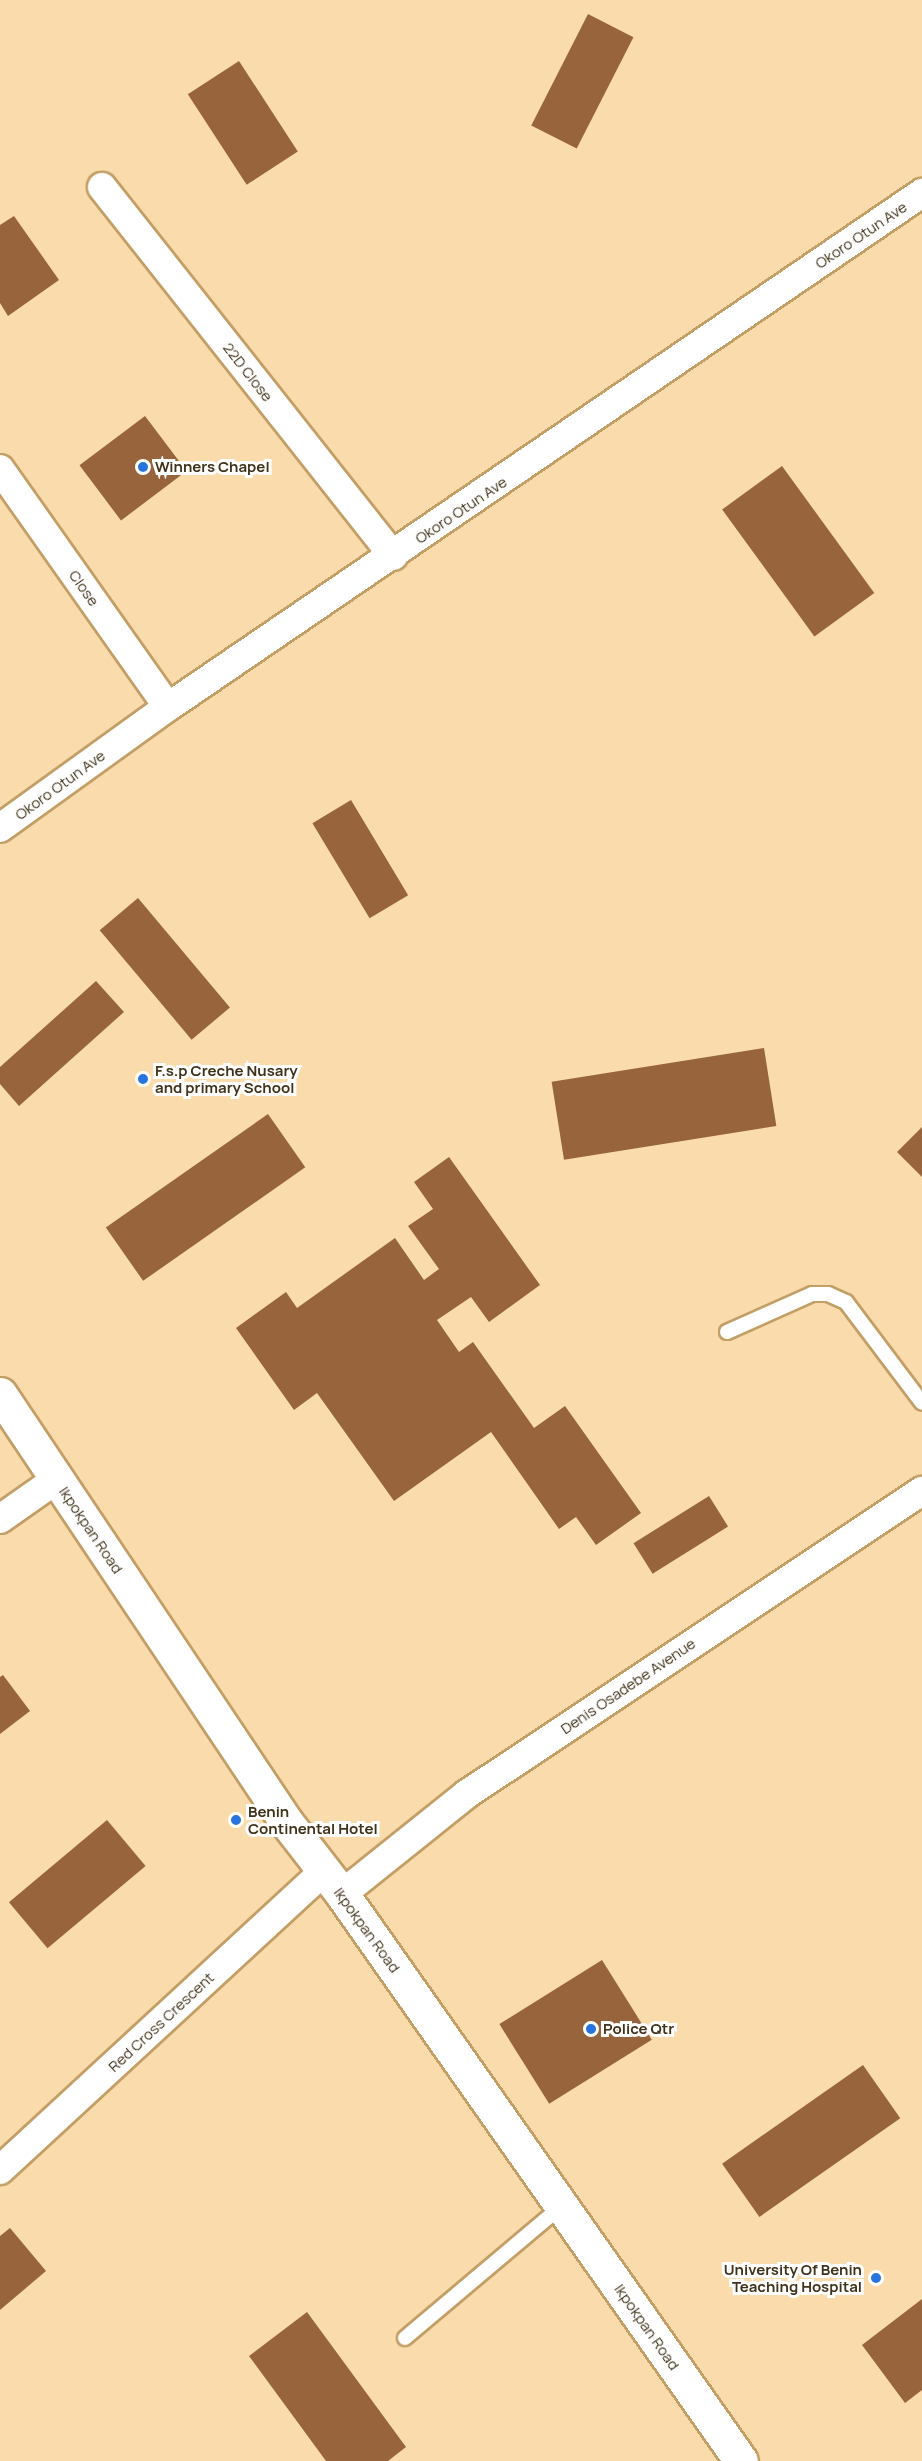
<!DOCTYPE html>
<style>
body{margin:0}
#map{position:relative;width:922px;height:2461px;overflow:hidden;background:#fadbac;font-family:Manrope,sans-serif}
div>[style]{position:absolute}
.building>*{inset:0;background:#97643b;transform-origin:0 0}
.roads{filter:drop-shadow(2px 0 #c39e65) drop-shadow(-2px 0 #c39e65) drop-shadow(0 2px #c39e65) drop-shadow(0 -2px #c39e65)}
.service>*{height:14px;margin:-7px;padding:0 7px;transform-origin:7px;border-radius:7px;background:#fff}
.minor>*{height:28px;margin:-14px;padding:0 14px;transform-origin:14px;border-radius:14px;background:#fff}
.tertiary>*{height:33px;margin:-16.5px;padding:0 16.5px;transform-origin:16.5px;border-radius:16.5px;background:#fff}
.dots>*{width:16px;height:16px;translate:-50% -50%;box-sizing:border-box;border:3px solid #fff;border-radius:50%}
span{translate:-50% -50%;white-space:nowrap;text-align:center;line-height:1.15;-webkit-text-stroke:6px #fff;paint-order:stroke}
.street-label{font-size:15px;color:#41321a}
.poi-label{font-size:15px;color:#41321a;font-weight:700}
.left{translate:0 -50%;text-align:left}
.right{translate:-100% -50%;text-align:right}
</style>
<div id="map">
<div class="building">
<i style="left:588px;top:14px;width:51px;height:125px;rotate:27deg"></i>
<i style="left:239px;top:61px;width:108px;height:61px;rotate:57deg"></i>
<i style="clip-path:polygon(14px 216px,59px 280px,8px 316px,0 303px,0 225px)"></i>
<i style="left:145px;top:416px;width:69px;height:82px;rotate:53deg"></i>
<i style="left:782px;top:466px;width:157px;height:74px;rotate:54deg"></i>
<i style="left:351px;top:800px;width:111px;height:45px;rotate:59deg"></i>
<i style="left:138px;top:898px;width:143px;height:50px;rotate:50deg"></i>
<i style="clip-path:polygon(96px 981px,124px 1012px,19px 1106px,0 1084px,0 1067px)"></i>
<i style="left:764px;top:1048px;width:79px;height:215px;rotate:81deg"></i>
<i style="left:268px;top:1114px;width:65px;height:198px;rotate:55deg"></i>
<i style="clip-path:polygon(922px 1127px,922px 1177px,897px 1152px)"></i>
<i style="clip-path:polygon(449px 1157px,540px 1285px,489px 1322px,471px 1297px,437px 1320px,459px 1352px,473px 1342px,534px 1428px,565px 1406px,641px 1513px,596px 1545px,576px 1517px,559px 1529px,491px 1432px,394px 1501px,317px 1393px,294px 1410px,236px 1328px,286px 1292px,297px 1308px,395px 1238px,424px 1280px,439px 1269px,408px 1226px,433px 1209px,414px 1182px)"></i>
<i style="left:709px;top:1496px;width:36px;height:89px;rotate:58deg"></i>
<i style="clip-path:polygon(3px 1675px,30px 1711px,0 1734px,0 1677px)"></i>
<i style="left:107px;top:1820px;width:60px;height:128px;rotate:50deg"></i>
<i style="left:602px;top:1960px;width:94px;height:121px;rotate:58deg"></i>
<i style="left:863px;top:2065px;width:65px;height:172px;rotate:55deg"></i>
<i style="clip-path:polygon(10px 2228px,46px 2271px,0 2310px,0 2236px)"></i>
<i style="clip-path:polygon(922px 2299px,922px 2390px,905px 2403px,862px 2345px)"></i>
<i style="clip-path:polygon(307px 2312px,406px 2447px,388px 2461px,326px 2461px,249px 2356px)"></i>
</div>
<div class="roads">
<div class="service">
<i style="left:727px;top:1332px;width:93px;rotate:-24.1deg"></i>
<i style="left:812px;top:1294px;width:16px"></i>
<i style="left:828px;top:1294px;width:20px;rotate:24deg"></i>
<i style="left:846px;top:1302px;width:126px;rotate:53deg"></i>
<i style="left:405px;top:2338px;width:205px;rotate:-40.1deg"></i>
</div>
<div class="minor">
<i style="left:102px;top:187px;width:470px;rotate:51.7deg"></i>
<i style="left:0;top:469px;width:291px;rotate:54.8deg"></i>
<i style="left:0;top:828px;width:207px;rotate:-35.8deg"></i>
<i style="left:168px;top:707px;width:913px;rotate:-34.28deg"></i>
<i style="left:0;top:1519px;width:70px;rotate:-35.1deg"></i>
<i style="left:342px;top:1894px;width:160px;rotate:-38.7deg"></i>
<i style="left:467px;top:1794px;width:547px;rotate:-33.66deg"></i>
<i style="left:0;top:2170px;width:438px;rotate:-42.7deg"></i>
</div>
<div class="tertiary">
<i style="left:0;top:1394px;width:516px;rotate:56.22deg"></i>
<i style="left:287px;top:1823px;width:90px;rotate:52.2deg"></i>
<i style="left:342px;top:1894px;width:693px;rotate:54.87deg"></i>
</div>
</div>
<div class="dots">
<i style="left:143px;top:467px;background:#2874df"></i>
<i style="left:143px;top:1079px;background:#2874df"></i>
<i style="left:236px;top:1820px;background:#2874df"></i>
<i style="left:591px;top:2029px;background:#2874df"></i>
<i style="left:876px;top:2278px;background:#2874df"></i>
</div>
<div class="street-label">
<span style="left:861px;top:235px;rotate:-34deg">Okoro Otun Ave</span>
<span style="left:248px;top:372px;rotate:52deg">22D Close</span>
<span style="left:461px;top:510px;rotate:-34deg">Okoro Otun Ave</span>
<span style="left:84px;top:588px;rotate:55deg">Close</span>
<span style="left:60px;top:785px;rotate:-36deg">Okoro Otun Ave</span>
<span style="left:91px;top:1530px;rotate:56deg">Ikpokpan Road</span>
<span style="left:628px;top:1686px;rotate:-34deg">Denis Osadebe Avenue</span>
<span style="left:367px;top:1930px;rotate:54deg">Ikpokpan Road</span>
<span style="left:161px;top:2022px;rotate:-43deg">Red Cross Crescent</span>
<span style="left:647px;top:2327px;rotate:55deg">Ikpokpan Road</span>
</div>
<div class="poi-label">
<span class="left" style="left:155px;top:467px">Winners Chapel</span>
<span class="left" style="left:155px;top:1079px">F.s.p Creche Nusary<br>and primary School</span>
<span class="left" style="left:248px;top:1820px">Benin<br>Continental Hotel</span>
<span class="left" style="left:603px;top:2029px">Police Qtr</span>
<span class="right" style="left:862px;top:2278px">University Of Benin<br>Teaching Hospital</span>
</div>
</div>
